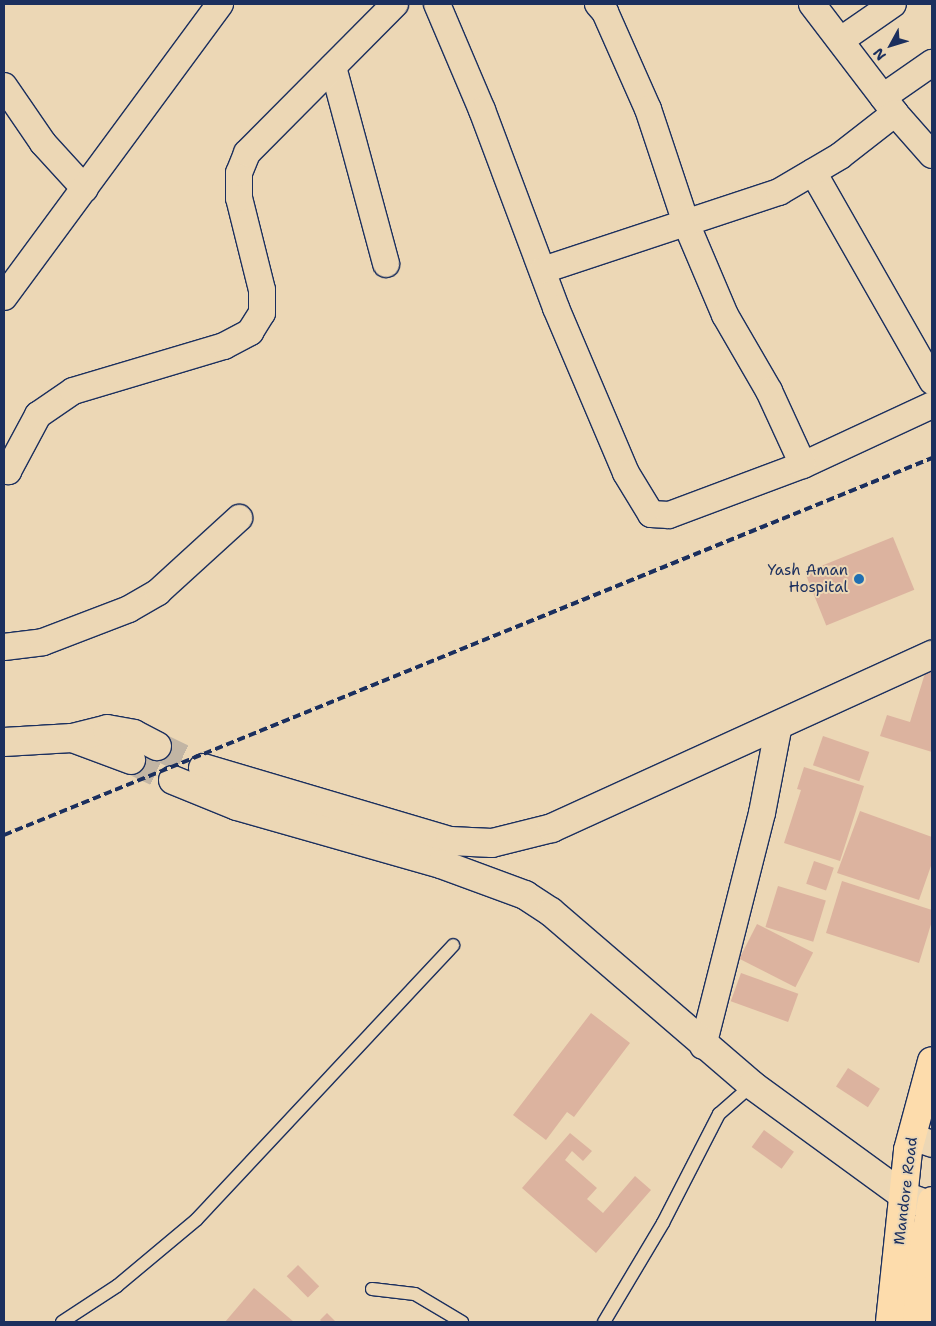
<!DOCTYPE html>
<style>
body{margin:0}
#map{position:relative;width:936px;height:1326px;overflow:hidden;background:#ecd7b5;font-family:"Shantell Sans",sans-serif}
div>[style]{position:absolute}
.building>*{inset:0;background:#dcb39f;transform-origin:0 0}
.secondary-tunnel>*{height:28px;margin-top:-14px;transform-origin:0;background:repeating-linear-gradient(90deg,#c2b5a4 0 28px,transparent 0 42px)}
.roads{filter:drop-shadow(1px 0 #1b2f5e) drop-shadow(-1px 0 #1b2f5e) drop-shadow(0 1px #1b2f5e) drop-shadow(0 -1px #1b2f5e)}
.service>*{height:12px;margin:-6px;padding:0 6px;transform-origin:6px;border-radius:6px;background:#ecd7b5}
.minor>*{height:26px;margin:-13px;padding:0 13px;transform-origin:13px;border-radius:13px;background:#ecd7b5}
.secondary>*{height:28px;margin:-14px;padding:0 14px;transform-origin:14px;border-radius:14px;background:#ecd7b5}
.trunk>*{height:28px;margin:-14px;padding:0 14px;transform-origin:14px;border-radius:14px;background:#fddcac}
.rail>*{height:4px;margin-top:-2px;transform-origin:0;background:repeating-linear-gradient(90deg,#1b2f5e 0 8px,transparent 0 12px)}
.dots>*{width:14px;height:14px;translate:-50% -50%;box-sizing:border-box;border:2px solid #ecd7b5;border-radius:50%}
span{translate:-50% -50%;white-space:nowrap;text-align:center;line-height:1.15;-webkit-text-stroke:4px #ecd7b5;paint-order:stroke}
.poi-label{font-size:15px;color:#1b2f5e}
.right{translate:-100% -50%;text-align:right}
.street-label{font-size:15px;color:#1b2f5e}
.frame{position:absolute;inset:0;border:5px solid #1b2f5e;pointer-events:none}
.north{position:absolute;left:866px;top:20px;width:50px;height:50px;-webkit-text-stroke:4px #ecd7b5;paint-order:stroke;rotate:231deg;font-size:14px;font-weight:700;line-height:20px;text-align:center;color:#1b2f5e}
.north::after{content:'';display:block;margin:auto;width:18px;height:22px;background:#1b2f5e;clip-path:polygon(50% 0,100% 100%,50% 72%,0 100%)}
</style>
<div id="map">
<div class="building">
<i style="left:893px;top:537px;width:57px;height:95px;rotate:68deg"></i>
<i style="clip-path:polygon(926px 670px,932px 672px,932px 752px,880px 736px,887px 715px,910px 722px)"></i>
<i style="left:823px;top:736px;width:49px;height:31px;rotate:19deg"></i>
<i style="clip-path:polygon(804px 767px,864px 786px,840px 861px,784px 843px,801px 790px,797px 789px)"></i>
<i style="clip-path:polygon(860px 811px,932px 837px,932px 863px,919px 900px,837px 873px)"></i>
<i style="left:814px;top:861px;width:21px;height:24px;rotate:19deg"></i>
<i style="clip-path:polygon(842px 881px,932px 910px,932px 921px,919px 963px,826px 933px)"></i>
<i style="left:778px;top:886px;width:50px;height:43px;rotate:17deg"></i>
<i style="left:757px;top:924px;width:63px;height:39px;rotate:27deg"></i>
<i style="left:741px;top:973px;width:61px;height:30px;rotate:20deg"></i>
<i style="clip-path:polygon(591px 1013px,630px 1043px,574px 1117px,567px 1112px,546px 1140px,513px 1115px)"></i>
<i style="left:848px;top:1068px;width:38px;height:22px;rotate:33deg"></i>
<i style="left:764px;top:1130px;width:37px;height:21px;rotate:36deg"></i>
<i style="clip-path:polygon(570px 1133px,592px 1151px,583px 1161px,572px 1151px,565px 1160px,597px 1188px,587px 1199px,603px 1213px,635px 1176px,651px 1190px,596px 1253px,522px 1188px)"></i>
<i style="left:298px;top:1265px;width:30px;height:16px;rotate:45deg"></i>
<i style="clip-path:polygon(254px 1288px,294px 1322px,225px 1322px)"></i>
<i style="clip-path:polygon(327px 1313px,336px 1322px,322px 1322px,320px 1320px)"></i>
</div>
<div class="secondary-tunnel">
<i style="left:157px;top:746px;width:51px;rotate:25.6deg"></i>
<i style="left:131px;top:760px;width:47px;rotate:25.5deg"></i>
</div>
<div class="roads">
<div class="service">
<i style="left:372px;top:1289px;width:43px;rotate:6.6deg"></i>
<i style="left:415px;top:1294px;width:55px;rotate:30.8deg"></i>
<i style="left:62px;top:1322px;width:66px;rotate:-33.2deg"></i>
<i style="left:117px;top:1286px;width:104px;rotate:-39.9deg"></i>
<i style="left:197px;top:1219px;width:375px;rotate:-46.9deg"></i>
<i style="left:604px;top:1322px;width:115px;rotate:-59.2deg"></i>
<i style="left:663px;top:1223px;width:123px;rotate:-62.8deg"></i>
<i style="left:719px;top:1114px;width:44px;rotate:-41.3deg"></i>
</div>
<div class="minor">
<i style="left:437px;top:4px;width:115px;rotate:67deg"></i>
<i style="left:482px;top:110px;width:211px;rotate:69.5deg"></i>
<i style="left:556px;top:308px;width:179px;rotate:67deg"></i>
<i style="left:626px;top:473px;width:48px;rotate:58.6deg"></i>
<i style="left:651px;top:514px;width:18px;rotate:3deg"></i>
<i style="left:669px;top:515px;width:143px;rotate:-20.5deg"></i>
<i style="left:803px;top:465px;width:142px;rotate:-24.9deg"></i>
<i style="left:598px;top:4px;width:11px;rotate:49deg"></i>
<i style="left:605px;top:12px;width:106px;rotate:66.1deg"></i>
<i style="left:648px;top:109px;width:120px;rotate:71.6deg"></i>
<i style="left:686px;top:223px;width:100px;rotate:67deg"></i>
<i style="left:725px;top:315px;width:88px;rotate:59.9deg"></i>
<i style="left:769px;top:391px;width:81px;rotate:65.3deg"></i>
<i style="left:812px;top:4px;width:137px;rotate:52.7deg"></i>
<i style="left:895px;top:113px;width:56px;rotate:48.6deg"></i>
<i style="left:841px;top:40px;width:63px;rotate:-34.7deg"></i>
<i style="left:333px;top:67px;width:204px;rotate:74.9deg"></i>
<i style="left:4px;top:86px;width:69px;rotate:55.6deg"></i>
<i style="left:43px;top:143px;width:62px;rotate:47.6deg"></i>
<i style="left:883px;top:97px;width:60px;rotate:-34.8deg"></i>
<i style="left:813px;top:172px;width:241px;rotate:60.3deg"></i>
<i style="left:543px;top:270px;width:249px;rotate:-18.3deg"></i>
<i style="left:779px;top:192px;width:71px;rotate:-30.5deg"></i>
<i style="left:840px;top:156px;width:70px;rotate:-38deg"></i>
<i style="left:4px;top:297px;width:364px;rotate:-53.6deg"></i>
<i style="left:4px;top:467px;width:6px;rotate:45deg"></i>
<i style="left:8px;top:471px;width:64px;rotate:-61.8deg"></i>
<i style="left:38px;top:415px;width:42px;rotate:-34.4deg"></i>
<i style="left:73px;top:391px;width:158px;rotate:-16.6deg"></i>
<i style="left:224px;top:346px;width:30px;rotate:-28deg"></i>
<i style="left:250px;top:332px;width:22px;rotate:-58deg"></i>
<i style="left:262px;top:313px;width:23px;rotate:-90deg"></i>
<i style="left:262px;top:290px;width:95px;rotate:-104deg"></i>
<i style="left:239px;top:198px;width:25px;rotate:-90deg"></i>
<i style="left:239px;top:173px;width:22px;rotate:-68deg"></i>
<i style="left:247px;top:153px;width:210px;rotate:-45.2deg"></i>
<i style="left:4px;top:647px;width:39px;rotate:-7deg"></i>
<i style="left:43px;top:642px;width:92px;rotate:-21deg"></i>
<i style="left:129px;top:609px;width:34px;rotate:-30deg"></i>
<i style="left:158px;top:592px;width:110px;rotate:-42.4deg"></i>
<i style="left:703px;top:1046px;width:240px;rotate:-75.8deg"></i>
<i style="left:762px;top:813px;width:90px;rotate:-79.1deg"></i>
<i style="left:912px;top:1137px;width:21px;rotate:19deg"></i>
</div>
<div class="secondary">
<i style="left:72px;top:738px;width:63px;rotate:20.4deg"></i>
<i style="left:4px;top:742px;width:68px;rotate:-3.4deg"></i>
<i style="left:72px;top:738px;width:36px;rotate:-14deg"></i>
<i style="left:107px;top:729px;width:27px;rotate:10deg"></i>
<i style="left:134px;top:734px;width:26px;rotate:28deg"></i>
<i style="left:203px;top:768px;width:258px;rotate:16.5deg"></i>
<i style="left:450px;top:841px;width:42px;rotate:2.7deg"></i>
<i style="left:492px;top:843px;width:62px;rotate:-14deg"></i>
<i style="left:552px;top:828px;width:418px;rotate:-24.5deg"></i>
<i style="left:173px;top:780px;width:69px;rotate:22.1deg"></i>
<i style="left:237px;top:806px;width:212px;rotate:15.9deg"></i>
<i style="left:441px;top:864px;width:90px;rotate:20.3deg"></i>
<i style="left:525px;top:895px;width:31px;rotate:33deg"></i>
<i style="left:551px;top:912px;width:265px;rotate:40.7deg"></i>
<i style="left:752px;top:1085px;width:188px;rotate:36.1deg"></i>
<i style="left:904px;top:1196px;width:29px;rotate:20deg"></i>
</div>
<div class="trunk">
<i style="left:890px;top:1322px;width:173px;rotate:-84deg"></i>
<i style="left:908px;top:1150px;width:92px;rotate:-74.9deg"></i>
<i style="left:917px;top:1322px;width:58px;rotate:-86.1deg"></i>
<i style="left:921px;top:1264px;width:64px;rotate:-80.1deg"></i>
</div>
</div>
<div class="rail">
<i style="left:4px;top:835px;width:1002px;rotate:-22.11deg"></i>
</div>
<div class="dots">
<i style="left:859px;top:579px;background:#1f6fb2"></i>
</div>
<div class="poi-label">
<span class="right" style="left:848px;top:579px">Yash Aman<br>Hospital</span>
</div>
<div class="street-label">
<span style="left:906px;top:1191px;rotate:-83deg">Mandore Road</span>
</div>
<div class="frame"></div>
<div class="north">N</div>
</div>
